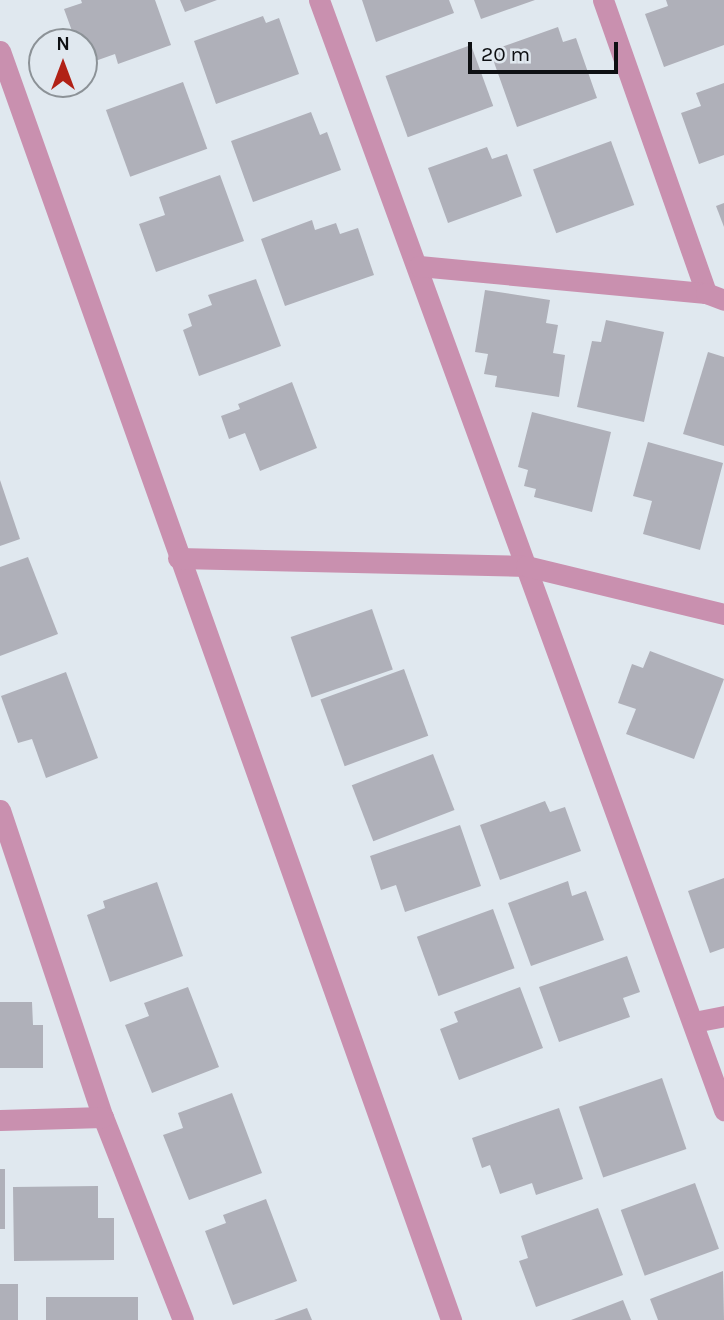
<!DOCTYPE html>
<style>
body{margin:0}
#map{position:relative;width:724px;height:1320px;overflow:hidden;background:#e0e8ef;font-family:Karla,sans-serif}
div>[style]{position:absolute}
.building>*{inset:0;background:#afb0b9;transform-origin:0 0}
.minor>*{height:21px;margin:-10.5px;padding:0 10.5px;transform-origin:10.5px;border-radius:10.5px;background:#c990af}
span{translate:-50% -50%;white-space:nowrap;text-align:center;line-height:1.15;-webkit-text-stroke:7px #e0e8ef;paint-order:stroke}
.north{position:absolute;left:28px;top:28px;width:70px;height:70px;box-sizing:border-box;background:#e0e8ef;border:2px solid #8c9297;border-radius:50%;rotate:0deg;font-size:19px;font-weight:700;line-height:28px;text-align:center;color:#0e1013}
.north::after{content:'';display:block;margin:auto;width:24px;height:32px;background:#b12116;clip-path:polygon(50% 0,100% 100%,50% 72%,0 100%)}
.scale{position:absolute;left:468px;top:42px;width:150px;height:32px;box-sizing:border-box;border:4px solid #0e1013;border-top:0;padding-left:9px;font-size:21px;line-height:24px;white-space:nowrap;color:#0e1013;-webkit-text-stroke:5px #e0e8ef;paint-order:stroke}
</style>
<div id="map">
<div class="building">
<i style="clip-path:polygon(81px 0,155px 0,171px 45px,118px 64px,115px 54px,84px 65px,84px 42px,76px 42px,64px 9px,82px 3px)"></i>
<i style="clip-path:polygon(180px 0,217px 0,185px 12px)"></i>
<i style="clip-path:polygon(362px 0,449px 0,454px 13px,376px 42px)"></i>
<i style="clip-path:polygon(474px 0,535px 0,481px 19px)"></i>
<i style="clip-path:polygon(666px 0,724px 0,724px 45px,664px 67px,645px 14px,668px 6px)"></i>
<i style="clip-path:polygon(263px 16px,266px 23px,279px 18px,299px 74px,216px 104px,194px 41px)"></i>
<i style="clip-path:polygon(558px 27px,563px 42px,576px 38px,597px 98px,517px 127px,490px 51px)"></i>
<i style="left:471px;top:45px;width:65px;height:91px;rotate:70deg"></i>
<i style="left:183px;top:82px;width:71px;height:82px;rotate:70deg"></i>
<i style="clip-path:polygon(724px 83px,724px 155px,699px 164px,681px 113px,701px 106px,696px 93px)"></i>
<i style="clip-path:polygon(311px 112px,320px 135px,327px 132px,341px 170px,253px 202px,231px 141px)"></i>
<i style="left:611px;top:141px;width:68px;height:83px;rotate:70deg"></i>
<i style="clip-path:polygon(487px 147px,492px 159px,507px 154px,522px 196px,448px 223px,428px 168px)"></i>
<i style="clip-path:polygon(220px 175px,244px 241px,156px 272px,139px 224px,165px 215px,159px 197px)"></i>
<i style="clip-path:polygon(724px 203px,724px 227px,716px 206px)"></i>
<i style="clip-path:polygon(312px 220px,315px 230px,336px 223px,340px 234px,358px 228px,374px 275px,285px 306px,261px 239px)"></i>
<i style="clip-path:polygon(256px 279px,281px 346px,199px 376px,183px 330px,192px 326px,188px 314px,212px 305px,208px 295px)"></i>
<i style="clip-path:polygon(485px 290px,550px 300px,546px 323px,558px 325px,553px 353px,565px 355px,559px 397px,495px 387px,497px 376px,484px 374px,488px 354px,475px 352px)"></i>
<i style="clip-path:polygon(606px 320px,664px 332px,644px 422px,577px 407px,592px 341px,601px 342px)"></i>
<i style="clip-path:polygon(708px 352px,724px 357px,724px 446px,683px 434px)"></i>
<i style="clip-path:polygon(292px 382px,317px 448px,260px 471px,245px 433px,229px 439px,221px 416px,240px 409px,238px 404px)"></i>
<i style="clip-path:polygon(532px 412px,611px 432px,592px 512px,534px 497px,536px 489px,524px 486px,528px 470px,518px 467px)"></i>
<i style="clip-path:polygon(648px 442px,723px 463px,700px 550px,643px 534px,652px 501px,633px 496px)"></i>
<i style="clip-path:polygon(0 480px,20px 539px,0 546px)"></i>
<i style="clip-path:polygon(28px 557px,58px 634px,0 656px,0 567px)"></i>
<i style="left:372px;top:609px;width:64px;height:86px;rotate:71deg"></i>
<i style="clip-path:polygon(650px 651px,724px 679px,694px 759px,626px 734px,636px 709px,618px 703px,632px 664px,643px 668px)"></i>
<i style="left:404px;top:669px;width:71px;height:89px;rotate:70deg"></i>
<i style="clip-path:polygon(66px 672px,98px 758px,46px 778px,32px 739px,18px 743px,1px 696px)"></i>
<i style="left:433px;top:754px;width:60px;height:87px;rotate:69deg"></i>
<i style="clip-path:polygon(545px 801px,550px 812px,565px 807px,581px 851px,500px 880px,480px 825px)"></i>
<i style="clip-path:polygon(460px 825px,481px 886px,405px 912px,396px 885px,381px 890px,370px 856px)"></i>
<i style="clip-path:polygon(724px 878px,724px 948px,710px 953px,688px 891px)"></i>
<i style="clip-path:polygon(568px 881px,572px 896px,586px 891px,604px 940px,531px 966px,508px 903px)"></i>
<i style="clip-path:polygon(157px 882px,183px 956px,110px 982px,87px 915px,105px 908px,103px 901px)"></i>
<i style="left:493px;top:909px;width:63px;height:81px;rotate:70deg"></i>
<i style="clip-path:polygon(627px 956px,640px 992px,623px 998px,630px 1017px,559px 1042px,539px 987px)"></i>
<i style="clip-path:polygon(188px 987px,219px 1067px,152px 1093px,125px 1025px,149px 1016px,144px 1003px)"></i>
<i style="clip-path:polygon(520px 987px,543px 1048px,459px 1080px,440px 1029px,458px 1022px,454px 1012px)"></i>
<i style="clip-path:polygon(0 1002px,32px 1002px,33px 1025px,43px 1025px,43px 1068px,0 1068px)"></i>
<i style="left:662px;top:1078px;width:75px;height:88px;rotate:71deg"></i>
<i style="clip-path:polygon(232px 1093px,262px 1173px,189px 1200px,163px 1135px,183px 1128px,178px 1113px)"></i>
<i style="clip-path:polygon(559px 1108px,583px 1179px,536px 1195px,532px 1183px,500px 1194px,490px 1165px,482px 1168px,472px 1138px)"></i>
<i style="left:0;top:1169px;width:5px;height:60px"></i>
<i style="left:695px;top:1183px;width:70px;height:79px;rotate:70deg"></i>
<i style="clip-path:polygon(98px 1186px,98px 1218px,114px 1218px,114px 1260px,14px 1261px,13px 1187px)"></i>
<i style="clip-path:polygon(266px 1199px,297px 1281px,233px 1305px,205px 1231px,226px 1223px,223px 1215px)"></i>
<i style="clip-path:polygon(598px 1208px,623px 1275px,536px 1307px,519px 1261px,528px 1258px,521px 1236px)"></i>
<i style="clip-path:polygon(723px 1271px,724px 1320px,658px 1320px,650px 1299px)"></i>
<i style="left:0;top:1284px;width:18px;height:36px"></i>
<i style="left:46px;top:1297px;width:92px;height:23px"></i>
<i style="clip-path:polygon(623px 1300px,631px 1320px,571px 1320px)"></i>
<i style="clip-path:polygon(307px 1308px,312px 1320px,274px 1320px)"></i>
</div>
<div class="minor">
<i style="left:319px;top:0;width:1182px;rotate:69.95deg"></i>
<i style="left:603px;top:0;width:311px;rotate:70.6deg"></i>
<i style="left:0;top:51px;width:1347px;rotate:70.43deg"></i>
<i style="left:419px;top:266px;width:288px;rotate:5.4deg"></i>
<i style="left:706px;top:293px;width:19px;rotate:21deg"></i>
<i style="left:178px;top:558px;width:348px;rotate:1.3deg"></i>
<i style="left:526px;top:566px;width:204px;rotate:13.6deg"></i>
<i style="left:0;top:810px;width:324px;rotate:71.5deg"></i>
<i style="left:103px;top:1117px;width:218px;rotate:68.5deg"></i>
<i style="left:694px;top:1022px;width:31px;rotate:-11deg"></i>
<i style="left:0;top:1120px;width:103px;rotate:-1.7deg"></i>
</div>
<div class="north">N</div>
<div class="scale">20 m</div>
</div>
